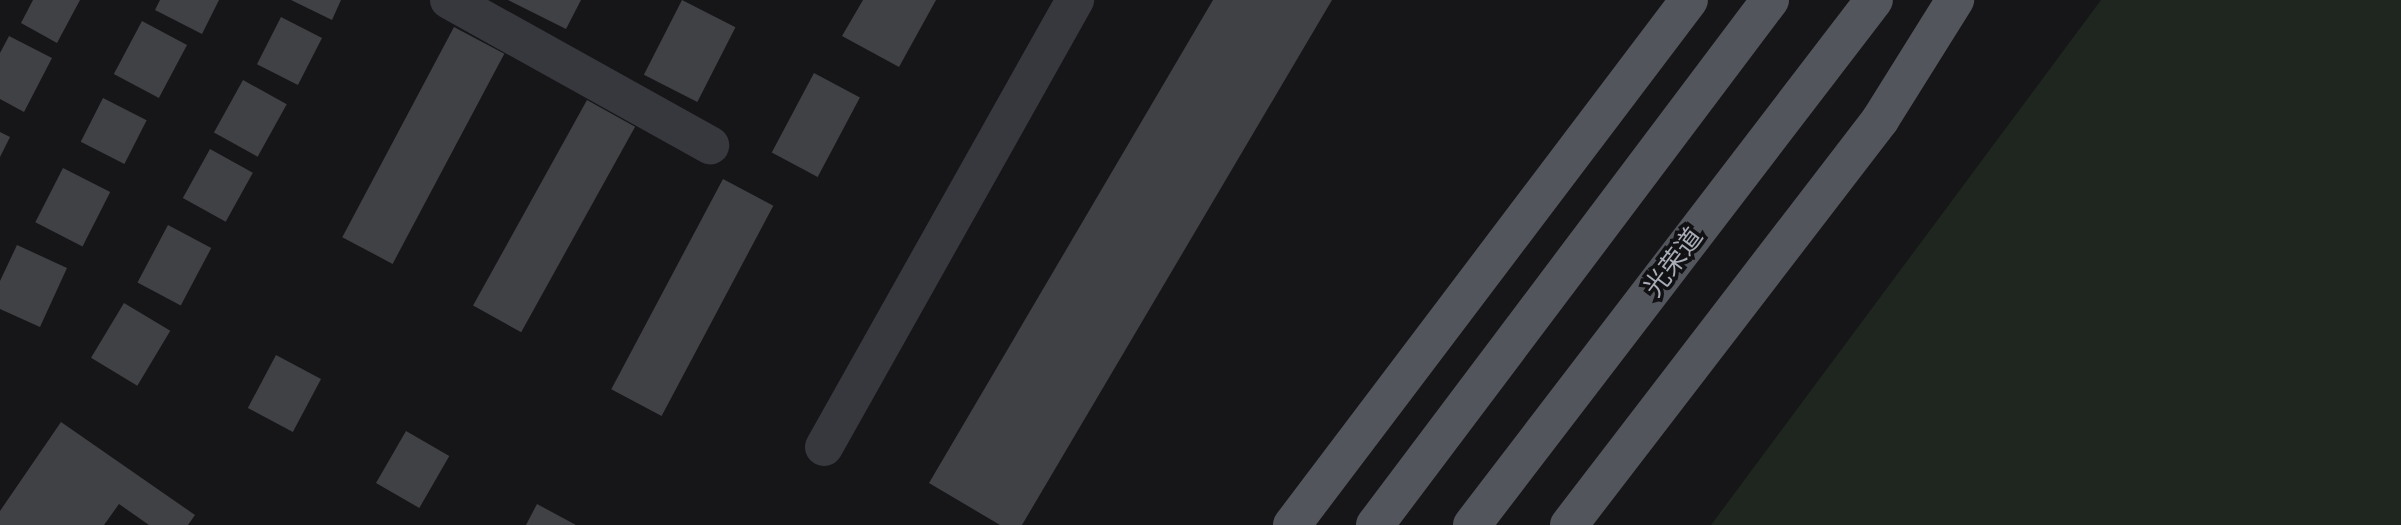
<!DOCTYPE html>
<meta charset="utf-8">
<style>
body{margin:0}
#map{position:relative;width:2401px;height:525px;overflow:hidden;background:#161618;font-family:"PT Sans Narrow","Noto Sans SC",sans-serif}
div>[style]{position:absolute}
.green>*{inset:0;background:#1e261f}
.building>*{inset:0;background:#404145;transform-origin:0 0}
.minor>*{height:38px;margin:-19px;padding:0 19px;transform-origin:19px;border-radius:19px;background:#37383d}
.major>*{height:38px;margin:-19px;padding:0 19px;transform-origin:19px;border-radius:19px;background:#53555c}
span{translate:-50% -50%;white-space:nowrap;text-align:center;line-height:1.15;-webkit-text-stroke:7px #111113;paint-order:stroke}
.street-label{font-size:26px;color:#a8adb8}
</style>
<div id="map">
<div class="green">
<i style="clip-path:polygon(2101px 0,2401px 0,2401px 525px,1711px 525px)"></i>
</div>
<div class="building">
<i style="clip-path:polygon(33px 0,80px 0,57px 43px,21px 23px)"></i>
<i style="clip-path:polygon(160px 0,219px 0,202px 34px,155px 10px)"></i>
<i style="clip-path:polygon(291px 0,341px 0,332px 20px)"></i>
<i style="clip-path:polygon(508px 0,581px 0,566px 29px)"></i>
<i style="left:682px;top:0;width:60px;height:84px;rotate:27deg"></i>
<i style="clip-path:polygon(863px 0,936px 0,899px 67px,842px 36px)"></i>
<i style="clip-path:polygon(1213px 0,1332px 0,1022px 525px,1000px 525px,929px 483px)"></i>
<i style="left:281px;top:17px;width:46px;height:53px;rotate:27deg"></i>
<i style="left:142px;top:21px;width:51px;height:60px;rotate:28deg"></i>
<i style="left:454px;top:27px;width:57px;height:238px;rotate:28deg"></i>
<i style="clip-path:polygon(9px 36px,52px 58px,24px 112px,0 99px,0 53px)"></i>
<i style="left:814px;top:73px;width:52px;height:90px;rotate:28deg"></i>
<i style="left:243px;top:80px;width:50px;height:60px;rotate:29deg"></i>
<i style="left:103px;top:98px;width:49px;height:49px;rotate:27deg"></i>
<i style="left:587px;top:100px;width:55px;height:235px;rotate:29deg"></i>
<i style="clip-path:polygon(0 132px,10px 137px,0 157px)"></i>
<i style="left:210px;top:149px;width:49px;height:56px;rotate:29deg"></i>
<i style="left:63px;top:168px;width:53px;height:61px;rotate:27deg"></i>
<i style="left:723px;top:179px;width:57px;height:238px;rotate:28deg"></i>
<i style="left:168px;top:225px;width:49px;height:65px;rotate:28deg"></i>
<i style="clip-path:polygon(17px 245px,67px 268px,40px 327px,0 309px,0 281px)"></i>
<i style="left:124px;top:303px;width:54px;height:64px;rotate:31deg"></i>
<i style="left:276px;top:355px;width:51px;height:60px;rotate:28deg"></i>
<i style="clip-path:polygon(61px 422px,195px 515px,188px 525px,149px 525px,119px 504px,104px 525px,0 525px,0 511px)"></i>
<i style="left:406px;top:431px;width:50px;height:60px;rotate:30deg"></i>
<i style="clip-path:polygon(537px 504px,576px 525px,526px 525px)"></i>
</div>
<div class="minor">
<i style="left:449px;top:0;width:299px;rotate:29.1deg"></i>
<i style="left:824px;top:447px;width:513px;rotate:-60.68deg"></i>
</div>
<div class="major">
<i style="left:1292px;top:525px;width:658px;rotate:-52.9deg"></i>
<i style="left:1375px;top:525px;width:657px;rotate:-53.04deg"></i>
<i style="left:1472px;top:525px;width:661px;rotate:-52.56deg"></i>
<i style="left:1569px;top:525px;width:511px;rotate:-52.48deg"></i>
<i style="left:1880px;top:120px;width:142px;rotate:-58deg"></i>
</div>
<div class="street-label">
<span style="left:1673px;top:262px;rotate:-53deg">光荣道</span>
</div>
</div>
